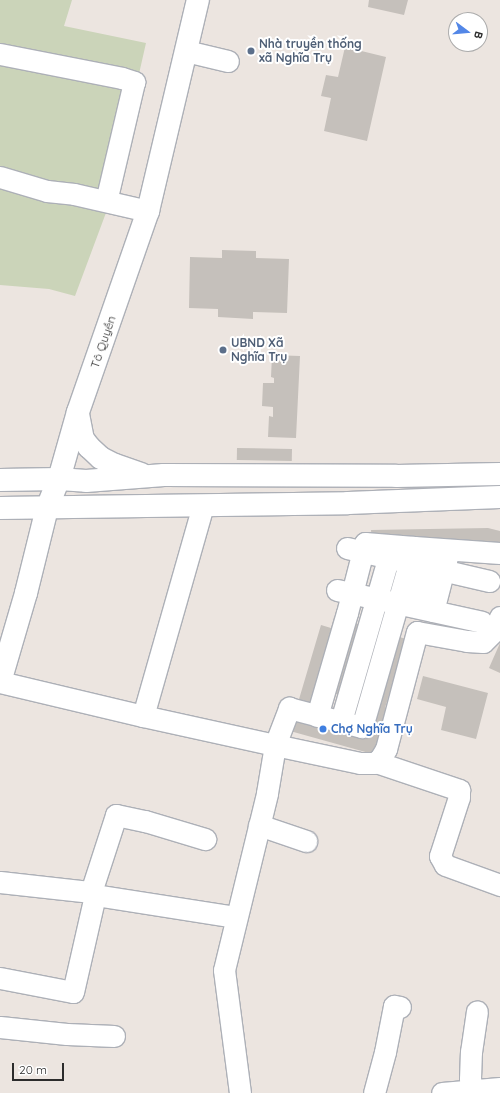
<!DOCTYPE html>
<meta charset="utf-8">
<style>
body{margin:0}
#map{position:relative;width:500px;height:1093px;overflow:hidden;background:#ece5e0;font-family:Quicksand,sans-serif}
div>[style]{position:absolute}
.cemetery>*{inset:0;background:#cbd4b9}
.building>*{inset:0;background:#c5c0bb;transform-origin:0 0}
.roads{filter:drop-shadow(1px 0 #adb0b7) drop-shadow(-1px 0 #adb0b7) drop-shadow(0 1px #adb0b7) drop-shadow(0 -1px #adb0b7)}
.street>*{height:21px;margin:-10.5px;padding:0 10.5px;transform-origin:10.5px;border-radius:10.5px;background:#fff}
.secondary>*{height:22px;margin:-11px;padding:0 11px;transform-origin:11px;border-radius:11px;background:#fff}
.dots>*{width:11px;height:11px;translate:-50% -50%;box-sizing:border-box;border:2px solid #fff;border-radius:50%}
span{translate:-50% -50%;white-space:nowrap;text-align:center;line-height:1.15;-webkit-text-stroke:4px #fff;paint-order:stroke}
.service-label{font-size:12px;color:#4e5e75;font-weight:700}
.left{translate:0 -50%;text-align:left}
.street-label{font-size:12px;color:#2c2c2c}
.shop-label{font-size:12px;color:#366cbe;font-weight:700}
.north{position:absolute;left:448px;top:12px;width:40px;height:40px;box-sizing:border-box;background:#fff;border:1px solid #ababab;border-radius:50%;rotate:106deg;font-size:11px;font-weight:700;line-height:16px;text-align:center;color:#2c2c2c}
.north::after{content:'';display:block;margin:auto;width:14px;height:18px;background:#5387e7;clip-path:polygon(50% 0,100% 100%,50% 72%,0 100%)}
.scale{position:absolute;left:12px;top:1063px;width:52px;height:18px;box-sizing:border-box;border:2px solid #2c2c2c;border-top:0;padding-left:5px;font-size:12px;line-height:14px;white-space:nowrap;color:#2c2c2c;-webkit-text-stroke:3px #fff;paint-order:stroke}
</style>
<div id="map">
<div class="cemetery">
<i style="clip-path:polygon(0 0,72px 0,64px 26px,146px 43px,110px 202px,75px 296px,49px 289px,0 285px)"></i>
</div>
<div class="building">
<i style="clip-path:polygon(369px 0,408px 0,404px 15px,368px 7px)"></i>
<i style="clip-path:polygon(345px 47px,386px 57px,367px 141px,324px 131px,331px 98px,321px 96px,326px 75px,338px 77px)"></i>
<i style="clip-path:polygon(222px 250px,256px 251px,256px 258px,289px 259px,287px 313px,253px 312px,253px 319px,218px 317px,218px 309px,189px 308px,190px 257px,222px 258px)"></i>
<i style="clip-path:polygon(272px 355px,300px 356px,296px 438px,268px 437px,269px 416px,273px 417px,273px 407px,262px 406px,263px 383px,274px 383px,274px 378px,271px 377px)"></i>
<i style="left:237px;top:448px;width:55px;height:12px;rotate:1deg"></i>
<i style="clip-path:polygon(488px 528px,500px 531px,500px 544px,487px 541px,372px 543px,371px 530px)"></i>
<i style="clip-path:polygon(334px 617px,406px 639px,385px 708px,390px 710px,380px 746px,369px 753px,290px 731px,295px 714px,365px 734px,373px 705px,319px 689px,313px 710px,297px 706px,321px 625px,331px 628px)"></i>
<i style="clip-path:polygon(500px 643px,500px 673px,489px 668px)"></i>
<i style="clip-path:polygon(423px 676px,488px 693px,476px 739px,441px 730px,446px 707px,417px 699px)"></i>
</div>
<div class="roads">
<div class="street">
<i style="left:186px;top:51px;width:43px;rotate:13.4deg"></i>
<i style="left:0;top:54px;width:124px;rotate:11.1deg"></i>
<i style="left:122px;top:78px;width:13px;rotate:18deg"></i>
<i style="left:134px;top:82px;width:122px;rotate:103.2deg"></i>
<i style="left:0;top:177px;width:49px;rotate:16.6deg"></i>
<i style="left:47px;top:191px;width:27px;rotate:6deg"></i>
<i style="left:74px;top:194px;width:76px;rotate:12.9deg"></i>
<i style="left:347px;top:548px;width:146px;rotate:13.1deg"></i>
<i style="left:337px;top:590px;width:148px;rotate:12.4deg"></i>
<i style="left:417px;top:607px;width:56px;rotate:-76.5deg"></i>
<i style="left:433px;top:611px;width:56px;rotate:-75.5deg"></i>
<i style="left:0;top:682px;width:147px;rotate:13.4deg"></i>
<i style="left:143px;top:716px;width:135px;rotate:12.4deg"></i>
<i style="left:275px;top:745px;width:87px;rotate:12deg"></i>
<i style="left:360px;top:763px;width:14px"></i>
<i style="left:374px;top:763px;width:7px;rotate:-34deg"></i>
<i style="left:380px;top:759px;width:12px;rotate:-59deg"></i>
<i style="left:386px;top:749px;width:121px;rotate:-75.2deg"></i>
<i style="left:417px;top:632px;width:51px;rotate:10.2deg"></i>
<i style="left:467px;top:641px;width:16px;rotate:4deg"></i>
<i style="left:483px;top:642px;width:17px;rotate:-45deg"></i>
<i style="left:495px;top:630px;width:14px;rotate:-69deg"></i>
<i style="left:143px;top:716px;width:218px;rotate:-74.1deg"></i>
<i style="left:317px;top:716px;width:107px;rotate:-73.8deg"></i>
<i style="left:347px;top:613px;width:72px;rotate:-75.6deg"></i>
<i style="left:365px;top:543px;width:49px;rotate:4.7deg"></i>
<i style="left:341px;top:721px;width:182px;rotate:-73.8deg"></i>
<i style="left:376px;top:762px;width:88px;rotate:18.6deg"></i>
<i style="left:459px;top:790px;width:7px;rotate:90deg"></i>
<i style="left:459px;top:797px;width:62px;rotate:107.9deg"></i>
<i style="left:440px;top:856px;width:10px;rotate:61deg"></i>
<i style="left:445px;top:865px;width:59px;rotate:20deg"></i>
<i style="left:259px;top:825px;width:50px;rotate:18.8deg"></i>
<i style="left:0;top:882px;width:92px;rotate:6.3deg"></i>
<i style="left:91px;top:892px;width:5px;rotate:37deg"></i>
<i style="left:95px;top:895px;width:143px;rotate:8.9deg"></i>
<i style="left:91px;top:892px;width:81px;rotate:-72deg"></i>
<i style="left:116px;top:815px;width:30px;rotate:12deg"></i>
<i style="left:145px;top:821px;width:63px;rotate:16.7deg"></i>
<i style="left:0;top:978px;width:74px;rotate:10.9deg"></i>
<i style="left:73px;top:992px;width:99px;rotate:-77.2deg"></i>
<i style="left:0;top:1027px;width:67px;rotate:6deg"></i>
<i style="left:67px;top:1034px;width:47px;rotate:2.4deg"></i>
<i style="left:472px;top:1089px;width:10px;rotate:-101deg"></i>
<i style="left:470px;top:1079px;width:27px;rotate:-88deg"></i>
<i style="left:471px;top:1052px;width:41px;rotate:-81.7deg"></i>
<i style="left:240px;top:1093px;width:124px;rotate:-97.4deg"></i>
<i style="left:224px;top:970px;width:182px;rotate:-76.3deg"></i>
<i style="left:267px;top:793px;width:49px;rotate:-80.5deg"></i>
<i style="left:275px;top:745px;width:40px;rotate:-69deg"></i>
<i style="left:289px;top:708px;width:75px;rotate:14.6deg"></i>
<i style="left:362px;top:727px;width:187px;rotate:-73.9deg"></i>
<i style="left:414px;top:547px;width:86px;rotate:4deg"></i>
<i style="left:374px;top:1093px;width:42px;rotate:-75deg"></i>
<i style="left:385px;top:1052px;width:47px;rotate:-78.9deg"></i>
<i style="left:394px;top:1006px;width:6px;rotate:9deg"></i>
<i style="left:442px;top:1093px;width:58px;rotate:-4.9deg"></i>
</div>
<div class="secondary">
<i style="left:78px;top:414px;width:25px;rotate:79deg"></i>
<i style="left:83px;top:439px;width:10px;rotate:53deg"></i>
<i style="left:89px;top:447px;width:16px;rotate:43deg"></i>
<i style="left:101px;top:458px;width:16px;rotate:27deg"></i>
<i style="left:115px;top:465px;width:28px;rotate:19deg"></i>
<i style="left:0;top:480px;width:59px;rotate:-1deg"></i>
<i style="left:59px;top:479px;width:27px;rotate:4deg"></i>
<i style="left:86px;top:481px;width:78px;rotate:-4.4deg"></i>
<i style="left:164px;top:475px;width:232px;rotate:0.2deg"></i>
<i style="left:396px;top:476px;width:104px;rotate:-1.1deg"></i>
<i style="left:0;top:508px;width:348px;rotate:-0.8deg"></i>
<i style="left:348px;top:503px;width:152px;rotate:-2.3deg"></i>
<i style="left:0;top:682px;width:93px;rotate:-73.7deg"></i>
<i style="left:26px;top:593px;width:88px;rotate:-76.1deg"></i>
<i style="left:47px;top:508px;width:31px;rotate:-68deg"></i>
<i style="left:59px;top:479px;width:70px;rotate:-74.2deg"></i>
<i style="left:78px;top:412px;width:213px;rotate:-70.8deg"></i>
<i style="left:148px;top:211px;width:217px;rotate:-76.7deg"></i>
</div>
</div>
<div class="dots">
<i style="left:251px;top:51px;background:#5c6f8a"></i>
<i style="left:223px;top:350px;background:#5c6f8a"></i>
<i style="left:323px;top:729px;background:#3f7fe0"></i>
</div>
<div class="service-label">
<span class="left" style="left:259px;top:51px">Nhà truyền thống<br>xã Nghĩa Trụ</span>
<span class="left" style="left:231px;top:350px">UBND Xã<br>Nghĩa Trụ</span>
</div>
<div class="street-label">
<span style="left:103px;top:342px;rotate:-71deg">Tô Quyền</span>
</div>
<div class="shop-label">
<span class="left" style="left:331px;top:729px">Chợ Nghĩa Trụ</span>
</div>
<div class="north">B</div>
<div class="scale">20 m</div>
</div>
